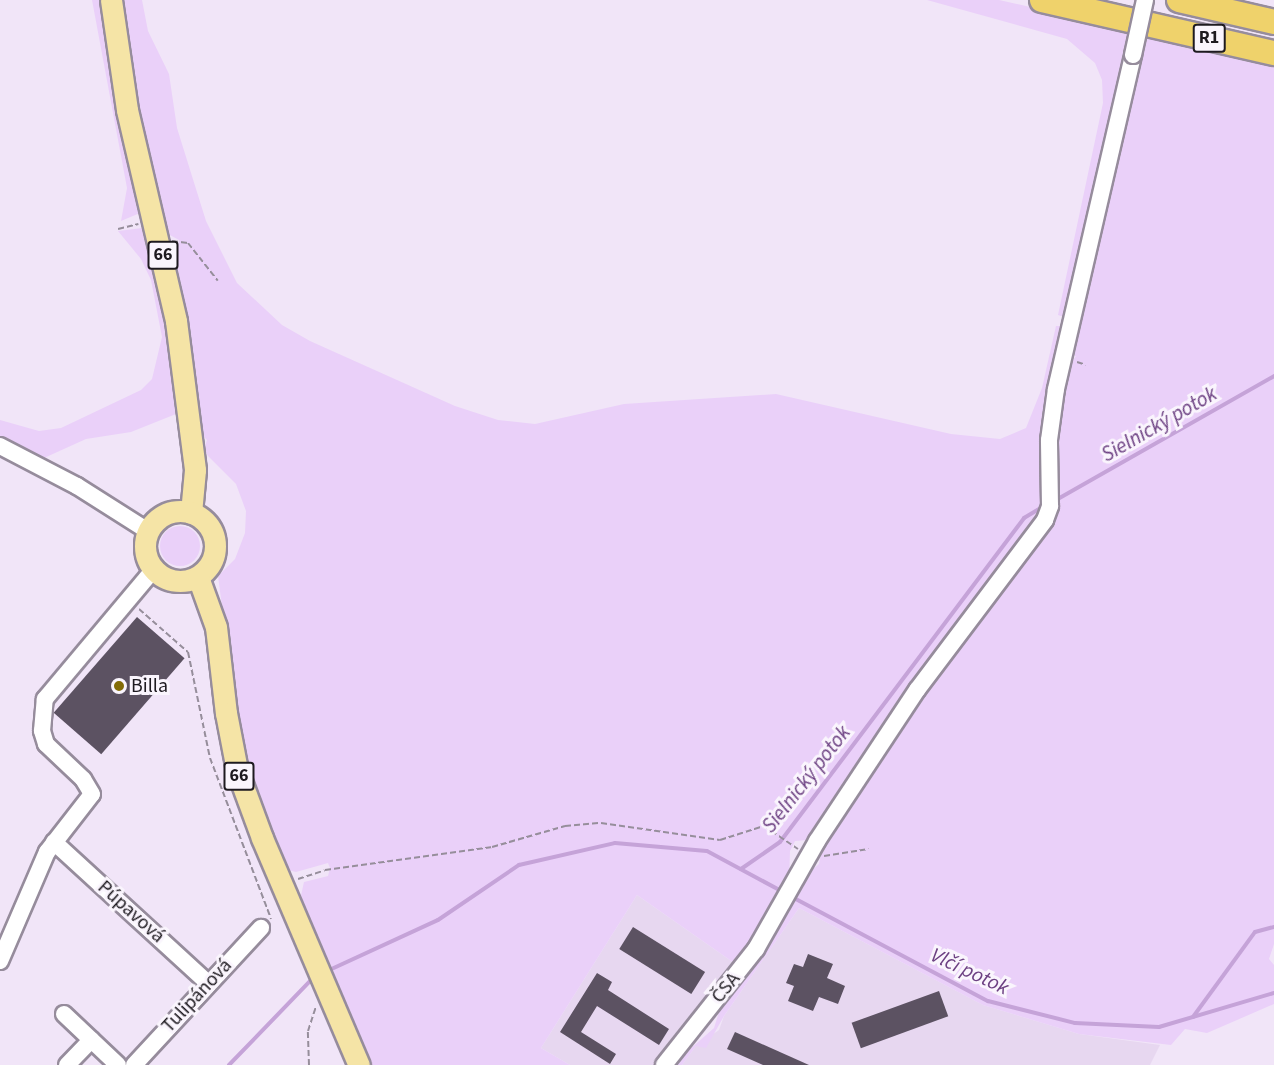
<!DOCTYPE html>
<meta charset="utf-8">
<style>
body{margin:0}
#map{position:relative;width:1274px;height:1065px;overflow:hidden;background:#f1e5f8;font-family:"Source Sans 3",sans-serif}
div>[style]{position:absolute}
.built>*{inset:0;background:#e7d7f0}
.green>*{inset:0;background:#ead0f9}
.round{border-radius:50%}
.stream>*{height:4px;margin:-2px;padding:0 2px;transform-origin:2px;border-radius:2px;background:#c5a3d8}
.building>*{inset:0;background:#5c5262;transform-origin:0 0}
.path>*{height:2px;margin-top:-1px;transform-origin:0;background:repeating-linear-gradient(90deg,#968e9b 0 6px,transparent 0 9px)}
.roads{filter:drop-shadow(2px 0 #968c9c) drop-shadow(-2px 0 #968c9c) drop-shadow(0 2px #968c9c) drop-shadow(0 -2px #968c9c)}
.minor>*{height:16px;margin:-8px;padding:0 8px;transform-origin:8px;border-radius:8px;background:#fff}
.major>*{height:21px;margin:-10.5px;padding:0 10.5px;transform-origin:10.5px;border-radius:10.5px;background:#f5e4a6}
.major>.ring{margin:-10.5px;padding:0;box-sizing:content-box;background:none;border:21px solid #f5e4a6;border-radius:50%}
.highway>*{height:24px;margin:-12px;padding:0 12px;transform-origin:12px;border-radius:12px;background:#efd26b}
.bridges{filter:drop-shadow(2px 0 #968c9c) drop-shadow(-2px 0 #968c9c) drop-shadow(0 2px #968c9c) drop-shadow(0 -2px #968c9c)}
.minor-bridge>*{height:16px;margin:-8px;padding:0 8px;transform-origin:8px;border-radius:8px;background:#fff}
.dots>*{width:16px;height:16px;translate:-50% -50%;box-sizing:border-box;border:3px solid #faf5fd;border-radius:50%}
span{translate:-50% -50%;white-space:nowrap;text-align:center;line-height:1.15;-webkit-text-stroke:6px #faf5fd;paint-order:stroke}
.shield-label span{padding:2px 4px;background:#faf5fd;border:2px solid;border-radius:4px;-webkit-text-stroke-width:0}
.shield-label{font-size:18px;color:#1e1a20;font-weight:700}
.poi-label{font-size:20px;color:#1e1a20}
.left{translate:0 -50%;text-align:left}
.street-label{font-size:20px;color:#1e1a20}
.water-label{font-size:21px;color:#6d4183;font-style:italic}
</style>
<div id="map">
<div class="built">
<i style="clip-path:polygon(637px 895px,737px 965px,657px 1065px,570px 1065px,541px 1048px)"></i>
<i style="clip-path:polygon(799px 908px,983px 1005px,1079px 1034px,1160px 1045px,1150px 1065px,682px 1065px,696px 1046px,719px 1030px,724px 1016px)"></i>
</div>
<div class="green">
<i style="clip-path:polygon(92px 0,102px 0,140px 213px,121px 221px,127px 188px)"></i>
<i style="clip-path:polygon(118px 0,142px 0,148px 31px,169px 74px,177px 128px,206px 221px,237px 283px,282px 325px,310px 341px,455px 406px,498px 420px,535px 424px,624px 404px,776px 394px,951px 434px,1000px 439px,1026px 428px,1042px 388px,1056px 326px,1063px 326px,1046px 507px,820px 826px,808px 840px,795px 841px,790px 851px,789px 884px,737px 965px,637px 895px,541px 1048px,570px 1065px,367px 1065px,300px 900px,304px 882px,328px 876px,330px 868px,328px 863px,296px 872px,285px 869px,242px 760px,218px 576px,235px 559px,245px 533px,246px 511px,236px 484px,208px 456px,204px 449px,207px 440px,199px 432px,175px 266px,179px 240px,168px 234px,138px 122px)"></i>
<i style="clip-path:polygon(927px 0,999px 0,1133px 30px,1064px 317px,1058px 315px,1103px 103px,1102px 80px,1095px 63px,1067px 39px)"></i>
<i style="clip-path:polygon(1143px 33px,1274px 62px,1274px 944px,1269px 959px,1274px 965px,1274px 1004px,1207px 1033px,1185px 1029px,1171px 1045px,1079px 1034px,983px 1005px,799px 908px,724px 1016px,706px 1048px,696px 1046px,682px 1065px,672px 1065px,714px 1028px,724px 996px,807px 874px,819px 864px,822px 848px,922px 691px,1049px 524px,1051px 450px,1068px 367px,1076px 356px,1072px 356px)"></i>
<i style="clip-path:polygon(142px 228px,148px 230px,159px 276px,181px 412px,131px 432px,86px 439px,44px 458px,0 437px,0 420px,39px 431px,61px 428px,141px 390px,152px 379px,162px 337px,151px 280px,141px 259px,118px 231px)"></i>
<i class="round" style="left:160px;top:526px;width:40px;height:40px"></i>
</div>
<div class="stream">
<i style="left:1056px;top:500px;width:251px;rotate:-29.6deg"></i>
<i style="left:741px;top:869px;width:47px;rotate:-34.7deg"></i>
<i style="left:780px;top:842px;width:406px;rotate:-53deg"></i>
<i style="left:1024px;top:518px;width:23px;rotate:-31deg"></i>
<i style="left:792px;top:897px;width:222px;rotate:28deg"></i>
<i style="left:988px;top:1001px;width:90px;rotate:14.2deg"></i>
<i style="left:1075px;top:1023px;width:84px;rotate:2.7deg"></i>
<i style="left:1159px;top:1027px;width:120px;rotate:-16.5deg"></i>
<i style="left:325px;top:972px;width:124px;rotate:-24.7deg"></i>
<i style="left:438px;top:920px;width:98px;rotate:-34.2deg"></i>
<i style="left:519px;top:865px;width:98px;rotate:-12.9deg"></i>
<i style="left:615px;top:843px;width:92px;rotate:5deg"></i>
<i style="left:707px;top:851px;width:86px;rotate:28.3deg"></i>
<i style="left:1193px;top:1017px;width:105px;rotate:-53.9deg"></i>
<i style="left:1255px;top:932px;width:20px;rotate:-15deg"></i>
<i style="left:229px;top:1065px;width:121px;rotate:-46deg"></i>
</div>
<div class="building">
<i style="left:137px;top:617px;width:63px;height:127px;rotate:41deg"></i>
<i style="left:633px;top:927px;width:85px;height:26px;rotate:32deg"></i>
<i style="clip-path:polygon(808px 954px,833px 964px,827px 978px,845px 986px,838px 1004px,819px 997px,813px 1011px,788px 1001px,794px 986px,786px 983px,794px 964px,803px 967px)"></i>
<i style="clip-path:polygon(597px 973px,612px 982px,608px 990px,669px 1029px,659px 1045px,597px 1006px,581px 1032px,616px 1054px,610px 1064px,560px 1032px)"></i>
<i style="left:939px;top:991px;width:27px;height:93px;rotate:70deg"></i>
<i style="clip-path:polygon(735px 1032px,809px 1065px,763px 1065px,727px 1049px)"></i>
</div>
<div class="path">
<i style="left:118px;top:229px;width:21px;rotate:-14deg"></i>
<i style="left:172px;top:241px;width:16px;rotate:7deg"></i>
<i style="left:188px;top:243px;width:48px;rotate:51.7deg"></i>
<i style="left:1077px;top:362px;width:9px;rotate:18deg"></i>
<i style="left:139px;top:609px;width:65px;rotate:41.3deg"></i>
<i style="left:188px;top:652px;width:108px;rotate:78.3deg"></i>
<i style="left:210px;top:758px;width:172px;rotate:69.2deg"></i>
<i style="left:824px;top:856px;width:45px;rotate:-9deg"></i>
<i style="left:298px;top:879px;width:28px;rotate:-18deg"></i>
<i style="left:325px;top:870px;width:169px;rotate:-7.8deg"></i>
<i style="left:492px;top:847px;width:76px;rotate:-16deg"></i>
<i style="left:565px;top:826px;width:36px;rotate:-5deg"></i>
<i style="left:601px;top:823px;width:120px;rotate:8.1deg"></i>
<i style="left:720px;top:840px;width:46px;rotate:-17.7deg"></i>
<i style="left:764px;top:826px;width:41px;rotate:34.1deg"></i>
<i style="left:309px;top:1065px;width:34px;rotate:-92deg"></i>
<i style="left:308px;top:1031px;width:25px;rotate:-72deg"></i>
</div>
<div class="roads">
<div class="minor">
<i style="left:0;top:446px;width:87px;rotate:27.5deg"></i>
<i style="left:77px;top:486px;width:84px;rotate:32.4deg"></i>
<i style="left:54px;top:842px;width:207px;rotate:42.5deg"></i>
<i style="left:0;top:961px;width:119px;rotate:-66.7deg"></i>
<i style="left:47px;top:852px;width:73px;rotate:-52.2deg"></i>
<i style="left:92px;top:794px;width:17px;rotate:-121deg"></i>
<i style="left:83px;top:779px;width:51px;rotate:-136.6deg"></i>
<i style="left:46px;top:744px;width:14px;rotate:-107deg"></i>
<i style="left:42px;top:731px;width:32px;rotate:-85deg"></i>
<i style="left:45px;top:699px;width:170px;rotate:-50deg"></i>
<i style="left:64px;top:1014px;width:74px;rotate:43.4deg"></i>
<i style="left:67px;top:1065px;width:35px;rotate:-46deg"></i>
<i style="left:134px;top:1065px;width:187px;rotate:-47.2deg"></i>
<i style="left:664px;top:1065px;width:148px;rotate:-51.6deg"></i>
<i style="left:756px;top:949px;width:124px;rotate:-60.5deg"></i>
<i style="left:817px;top:841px;width:181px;rotate:-56.5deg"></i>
<i style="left:917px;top:690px;width:213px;rotate:-53deg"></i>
<i style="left:1045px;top:520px;width:15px;rotate:-70deg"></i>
<i style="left:1050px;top:506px;width:66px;rotate:-90.9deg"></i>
<i style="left:1049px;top:440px;width:51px;rotate:-82.2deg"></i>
<i style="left:1056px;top:389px;width:343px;rotate:-77deg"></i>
</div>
<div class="major">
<i style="left:111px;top:0;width:111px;rotate:81.7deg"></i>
<i style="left:127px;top:110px;width:217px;rotate:76.9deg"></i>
<i style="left:176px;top:321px;width:150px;rotate:82.7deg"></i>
<i style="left:195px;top:470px;width:43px;rotate:95.3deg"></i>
<i class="ring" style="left:145px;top:511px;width:49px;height:49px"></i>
<i style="left:198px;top:577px;width:53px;rotate:70.2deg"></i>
<i style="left:216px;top:627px;width:87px;rotate:83.4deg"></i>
<i style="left:226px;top:713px;width:58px;rotate:79.1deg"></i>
<i style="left:237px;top:770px;width:72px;rotate:69.8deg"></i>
<i style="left:262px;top:838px;width:247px;rotate:66.9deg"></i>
</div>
<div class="highway">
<i style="left:1042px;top:0;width:238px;rotate:12.9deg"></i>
<i style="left:1179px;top:0;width:98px;rotate:13deg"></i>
</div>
</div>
<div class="bridges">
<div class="minor-bridge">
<i style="left:1133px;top:55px;width:56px;rotate:-77.7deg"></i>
</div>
</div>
<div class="dots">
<i style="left:119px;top:686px;background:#836c07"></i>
</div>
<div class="shield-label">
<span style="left:1209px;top:38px">R1</span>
<span style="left:163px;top:255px">66</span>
<span style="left:239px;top:776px">66</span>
</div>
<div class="poi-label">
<span class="left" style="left:131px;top:686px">Billa</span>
</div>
<div class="street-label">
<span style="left:131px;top:912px;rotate:42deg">Púpavová</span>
<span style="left:726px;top:988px;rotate:-51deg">ČSA</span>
<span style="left:197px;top:996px;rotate:-47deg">Tulipánová</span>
</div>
<div class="water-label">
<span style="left:1159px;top:424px;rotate:-30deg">Sielnický potok</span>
<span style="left:806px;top:779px;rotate:-52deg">Sielnický potok</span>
<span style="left:970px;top:971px;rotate:25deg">Vlčí potok</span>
</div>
</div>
